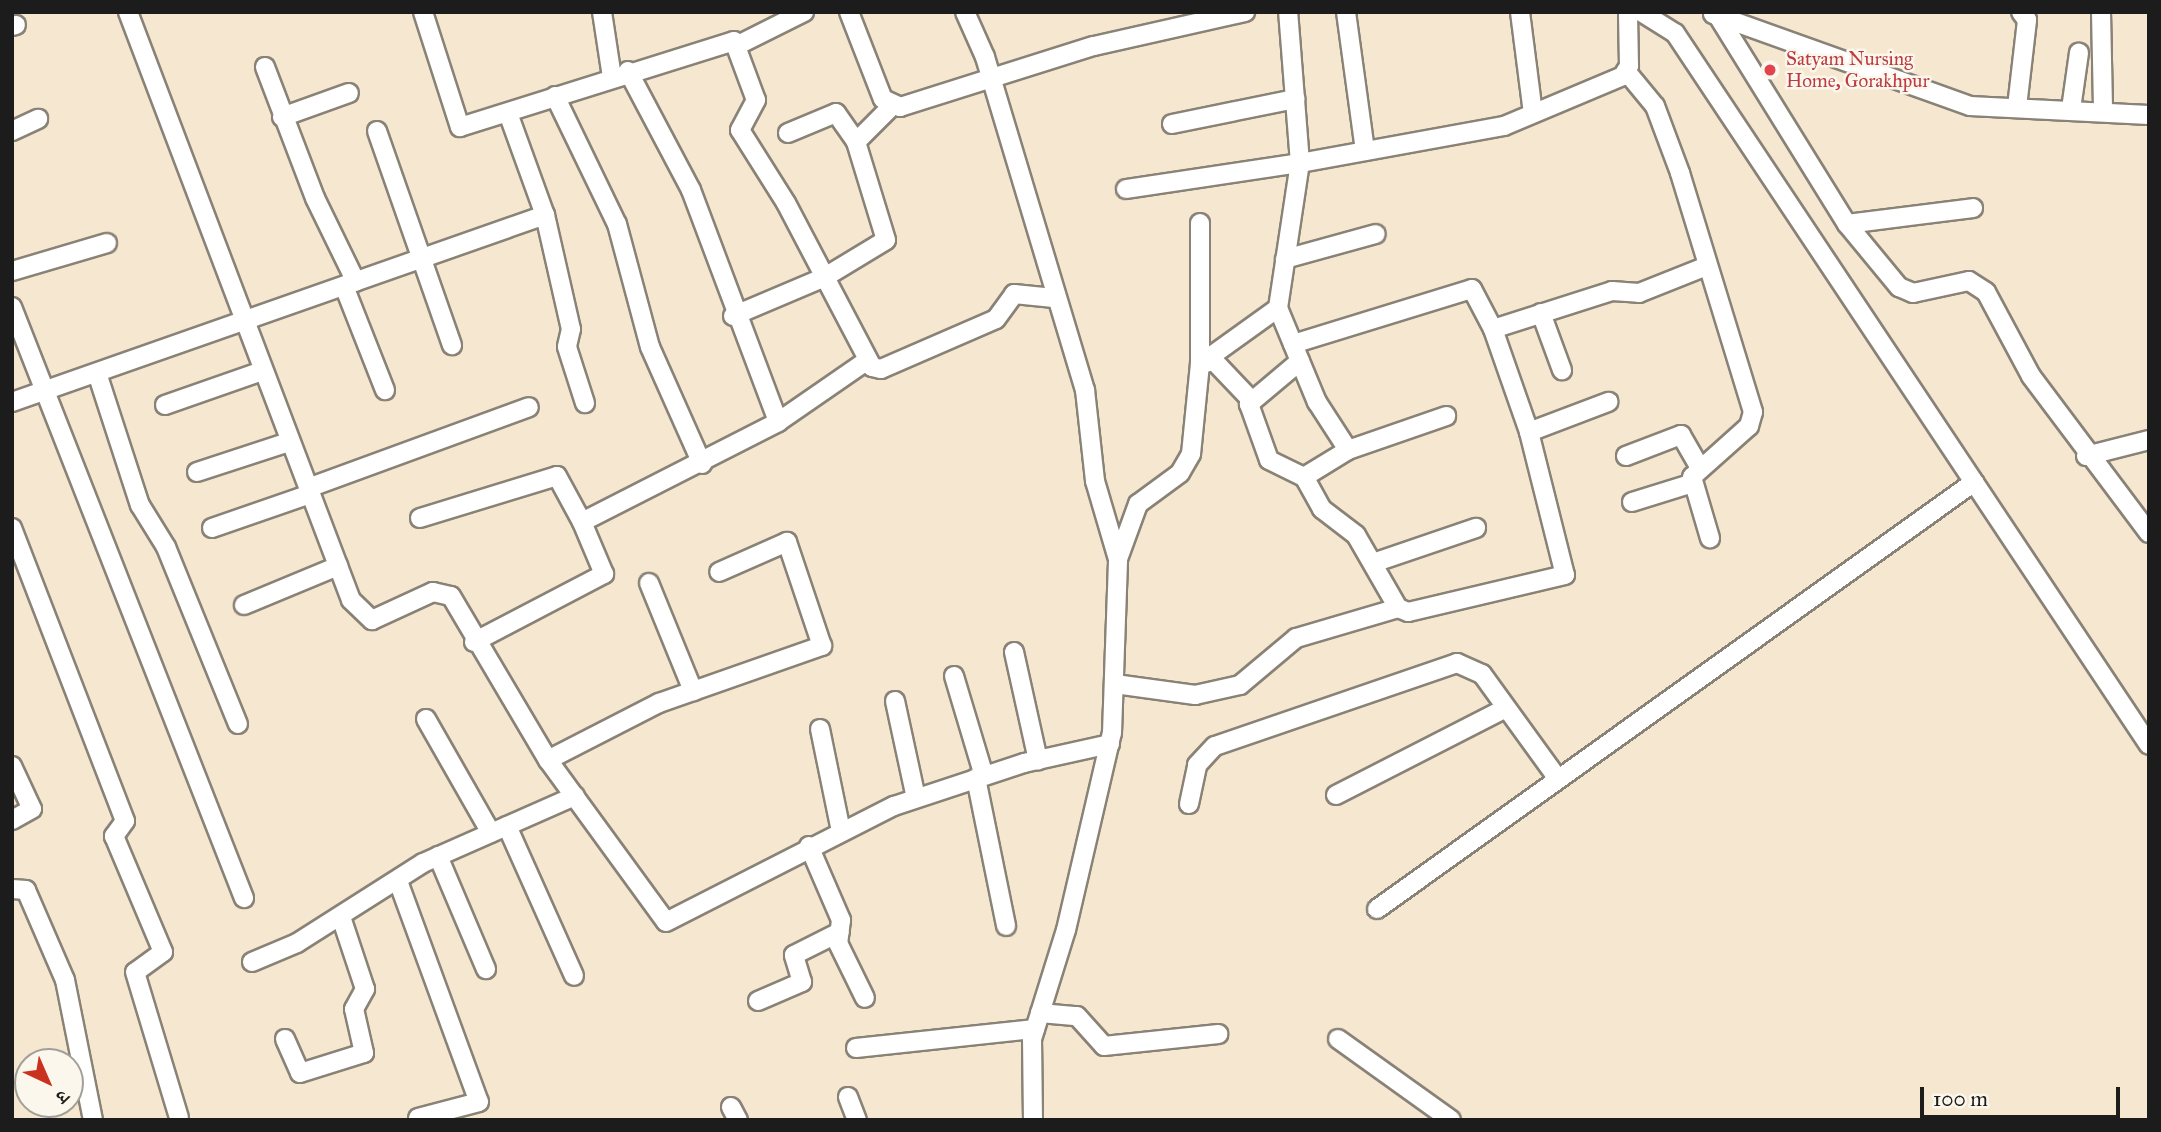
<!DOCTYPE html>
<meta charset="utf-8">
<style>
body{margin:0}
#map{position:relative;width:2161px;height:1132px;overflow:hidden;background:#f6e7d0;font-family:"IM FELL Great Primer","Noto Serif Devanagari",serif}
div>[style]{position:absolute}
.roads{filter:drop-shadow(2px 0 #898276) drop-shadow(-2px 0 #898276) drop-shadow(0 2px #898276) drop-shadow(0 -2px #898276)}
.minor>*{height:18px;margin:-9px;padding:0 9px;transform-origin:9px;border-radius:9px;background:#fff}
.dots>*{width:19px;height:19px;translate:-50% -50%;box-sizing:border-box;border:4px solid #fbf7ec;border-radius:50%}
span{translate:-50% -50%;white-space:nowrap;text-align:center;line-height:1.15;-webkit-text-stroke:5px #fbf7ec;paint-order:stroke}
.health-label{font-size:19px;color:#be3a42}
.left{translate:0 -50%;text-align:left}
.frame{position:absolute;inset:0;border:14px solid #1c1c1c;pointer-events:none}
.north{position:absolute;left:14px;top:1048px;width:70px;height:70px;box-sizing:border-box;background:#fbf7ec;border:2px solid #a29f99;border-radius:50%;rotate:136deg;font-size:19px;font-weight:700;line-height:28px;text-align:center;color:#1c1c1c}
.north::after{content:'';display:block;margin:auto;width:24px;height:32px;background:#c8321e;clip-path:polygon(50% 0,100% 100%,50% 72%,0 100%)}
.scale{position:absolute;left:1920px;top:1087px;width:200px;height:32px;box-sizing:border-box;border:4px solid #1c1c1c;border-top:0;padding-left:9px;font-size:21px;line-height:24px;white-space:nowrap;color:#1c1c1c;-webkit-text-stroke:5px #fbf7ec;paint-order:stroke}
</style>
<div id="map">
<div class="roads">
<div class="minor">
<i style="left:128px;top:12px;width:629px;rotate:69.23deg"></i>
<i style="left:351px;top:600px;width:29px;rotate:44deg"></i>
<i style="left:372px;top:620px;width:67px;rotate:-24.7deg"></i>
<i style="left:433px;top:592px;width:18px;rotate:13deg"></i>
<i style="left:451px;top:596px;width:191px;rotate:59.4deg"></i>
<i style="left:548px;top:760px;width:200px;rotate:53.9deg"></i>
<i style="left:666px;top:922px;width:256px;rotate:-27deg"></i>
<i style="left:894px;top:806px;width:137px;rotate:-18.3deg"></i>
<i style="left:1024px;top:763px;width:88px;rotate:-12.5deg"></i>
<i style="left:423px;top:12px;width:121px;rotate:72.2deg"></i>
<i style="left:460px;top:127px;width:287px;rotate:-17.4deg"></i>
<i style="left:734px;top:41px;width:63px;rotate:69.6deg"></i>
<i style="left:756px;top:100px;width:34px;rotate:118deg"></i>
<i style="left:740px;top:130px;width:86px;rotate:57.8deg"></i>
<i style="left:786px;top:203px;width:185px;rotate:62.3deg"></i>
<i style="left:872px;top:367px;width:9px;rotate:13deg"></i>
<i style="left:881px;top:369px;width:125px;rotate:-23.5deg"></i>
<i style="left:996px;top:319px;width:31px;rotate:-54deg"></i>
<i style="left:1014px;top:294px;width:40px;rotate:5.7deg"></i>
<i style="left:602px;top:12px;width:66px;rotate:81.3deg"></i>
<i style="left:849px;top:12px;width:93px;rotate:68.7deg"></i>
<i style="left:883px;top:99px;width:19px;rotate:25deg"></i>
<i style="left:900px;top:107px;width:203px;rotate:-17.5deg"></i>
<i style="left:1094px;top:46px;width:155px;rotate:-12.7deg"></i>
<i style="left:965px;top:12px;width:49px;rotate:66deg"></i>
<i style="left:985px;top:57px;width:348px;rotate:73.3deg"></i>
<i style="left:1085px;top:390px;width:92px;rotate:83.7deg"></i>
<i style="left:1095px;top:481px;width:81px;rotate:73.6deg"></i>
<i style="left:1346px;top:12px;width:140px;rotate:82.2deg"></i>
<i style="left:1520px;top:12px;width:102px;rotate:82.7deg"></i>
<i style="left:1641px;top:12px;width:40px;rotate:32deg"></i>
<i style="left:1675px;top:33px;width:855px;rotate:56.35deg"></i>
<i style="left:2101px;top:12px;width:99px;rotate:88.8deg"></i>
<i style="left:1713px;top:14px;width:273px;rotate:19.7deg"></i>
<i style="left:1970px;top:106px;width:179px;rotate:2.9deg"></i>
<i style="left:1718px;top:16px;width:245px;rotate:58.2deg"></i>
<i style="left:1847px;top:224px;width:82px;rotate:50.5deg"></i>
<i style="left:1899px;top:287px;width:15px;rotate:23deg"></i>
<i style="left:1913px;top:293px;width:57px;rotate:-12.1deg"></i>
<i style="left:1969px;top:281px;width:20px;rotate:33deg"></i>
<i style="left:1986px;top:292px;width:95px;rotate:61.8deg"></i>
<i style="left:2031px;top:376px;width:196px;rotate:53.1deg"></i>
<i style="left:12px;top:26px;width:4px;rotate:-14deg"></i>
<i style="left:738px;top:45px;width:74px;rotate:-26.6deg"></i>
<i style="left:265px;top:67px;width:140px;rotate:69.1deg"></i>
<i style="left:315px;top:198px;width:93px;rotate:64deg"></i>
<i style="left:628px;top:71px;width:135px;rotate:62.1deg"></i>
<i style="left:691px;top:190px;width:248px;rotate:69.4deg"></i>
<i style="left:1626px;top:71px;width:45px;rotate:50.4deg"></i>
<i style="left:1655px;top:106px;width:72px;rotate:69.5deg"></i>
<i style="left:1680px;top:173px;width:250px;rotate:73deg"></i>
<i style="left:1753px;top:412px;width:15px;rotate:106deg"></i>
<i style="left:1749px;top:426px;width:76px;rotate:138.2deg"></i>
<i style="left:1692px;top:477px;width:64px;rotate:73.6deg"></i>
<i style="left:555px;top:96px;width:142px;rotate:64.2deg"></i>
<i style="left:617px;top:224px;width:127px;rotate:75deg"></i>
<i style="left:650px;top:347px;width:128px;rotate:66deg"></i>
<i style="left:2017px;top:107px;width:88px;rotate:-83.4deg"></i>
<i style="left:2027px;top:20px;width:10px;rotate:-127deg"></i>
<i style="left:2071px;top:109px;width:57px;rotate:-81.9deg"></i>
<i style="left:508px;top:113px;width:109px;rotate:70.1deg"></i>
<i style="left:545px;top:215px;width:117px;rotate:77.2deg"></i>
<i style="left:571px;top:329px;width:18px;rotate:103deg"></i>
<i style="left:567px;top:347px;width:59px;rotate:72.2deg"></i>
<i style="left:282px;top:117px;width:71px;rotate:-19.7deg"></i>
<i style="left:1172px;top:124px;width:126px;rotate:-11.5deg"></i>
<i style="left:12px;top:131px;width:29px;rotate:-25deg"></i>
<i style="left:377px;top:131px;width:227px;rotate:70.7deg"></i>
<i style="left:788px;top:133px;width:52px;rotate:-22.6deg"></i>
<i style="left:836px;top:113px;width:35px;rotate:55deg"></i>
<i style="left:1126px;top:189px;width:176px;rotate:-8.5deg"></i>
<i style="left:1300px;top:163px;width:151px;rotate:-94.5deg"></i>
<i style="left:1200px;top:223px;width:141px;rotate:90deg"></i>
<i style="left:1200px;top:364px;width:14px;rotate:-12deg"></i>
<i style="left:1214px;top:361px;width:54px;rotate:46.5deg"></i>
<i style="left:1847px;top:224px;width:127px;rotate:-7.2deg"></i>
<i style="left:1285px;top:259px;width:94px;rotate:-15.4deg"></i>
<i style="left:12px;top:271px;width:99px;rotate:-16.4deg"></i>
<i style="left:344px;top:286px;width:112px;rotate:68.5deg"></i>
<i style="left:12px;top:307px;width:635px;rotate:68.57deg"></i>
<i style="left:1278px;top:308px;width:102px;rotate:67.5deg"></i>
<i style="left:1317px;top:402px;width:57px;rotate:57.1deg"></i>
<i style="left:1541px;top:313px;width:61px;rotate:69.8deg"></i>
<i style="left:733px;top:316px;width:100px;rotate:-23deg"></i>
<i style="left:825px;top:277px;width:71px;rotate:-31.2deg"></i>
<i style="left:886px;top:240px;width:102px;rotate:-107deg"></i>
<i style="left:856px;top:142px;width:51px;rotate:-45deg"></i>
<i style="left:1493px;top:329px;width:125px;rotate:-17.7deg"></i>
<i style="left:1612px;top:291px;width:27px;rotate:4deg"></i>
<i style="left:1639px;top:293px;width:73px;rotate:-21.7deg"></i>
<i style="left:1293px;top:344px;width:187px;rotate:-17.1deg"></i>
<i style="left:1472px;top:289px;width:45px;rotate:62.3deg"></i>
<i style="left:1493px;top:329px;width:109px;rotate:70.7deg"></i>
<i style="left:1529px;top:432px;width:147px;rotate:75.9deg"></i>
<i style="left:1565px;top:575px;width:161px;rotate:166.7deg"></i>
<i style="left:1408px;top:612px;width:11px;rotate:-158deg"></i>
<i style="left:1398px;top:608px;width:84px;rotate:-119.9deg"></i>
<i style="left:1356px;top:535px;width:43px;rotate:-142.6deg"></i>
<i style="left:1322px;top:509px;width:37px;rotate:-119deg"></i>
<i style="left:1304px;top:477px;width:52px;rotate:-31.5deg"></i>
<i style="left:1348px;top:450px;width:104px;rotate:-19.1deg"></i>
<i style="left:1300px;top:361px;width:67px;rotate:139.9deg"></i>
<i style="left:1249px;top:404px;width:59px;rotate:70.3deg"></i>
<i style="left:1269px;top:460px;width:39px;rotate:26deg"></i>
<i style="left:97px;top:373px;width:139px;rotate:72deg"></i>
<i style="left:140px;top:505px;width:49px;rotate:58.2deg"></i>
<i style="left:166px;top:547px;width:191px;rotate:67.9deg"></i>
<i style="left:12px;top:402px;width:565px;rotate:-19.33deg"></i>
<i style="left:165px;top:405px;width:103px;rotate:-19.3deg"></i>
<i style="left:1529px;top:432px;width:85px;rotate:-20.8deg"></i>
<i style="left:1626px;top:456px;width:59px;rotate:-20.9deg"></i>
<i style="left:1681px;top:435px;width:36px;rotate:60deg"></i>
<i style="left:2086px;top:456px;width:65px;rotate:-14.3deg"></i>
<i style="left:197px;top:472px;width:97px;rotate:-18.1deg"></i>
<i style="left:308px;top:488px;width:235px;rotate:-20.1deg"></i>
<i style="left:1632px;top:502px;width:64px;rotate:-17.3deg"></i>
<i style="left:420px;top:518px;width:143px;rotate:-17deg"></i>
<i style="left:557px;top:476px;width:52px;rotate:61.5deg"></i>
<i style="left:12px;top:528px;width:314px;rotate:68.9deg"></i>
<i style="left:125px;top:821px;width:19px;rotate:126deg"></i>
<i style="left:114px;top:836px;width:126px;rotate:67.1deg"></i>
<i style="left:163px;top:952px;width:34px;rotate:144deg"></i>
<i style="left:135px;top:972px;width:152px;rotate:73.2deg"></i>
<i style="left:212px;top:528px;width:104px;rotate:-19.1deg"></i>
<i style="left:1373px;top:563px;width:109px;rotate:-18.8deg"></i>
<i style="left:649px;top:583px;width:117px;rotate:67.8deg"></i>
<i style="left:244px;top:605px;width:102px;rotate:-22.5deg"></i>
<i style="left:474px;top:642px;width:147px;rotate:-27.6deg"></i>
<i style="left:604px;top:574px;width:56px;rotate:-112.9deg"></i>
<i style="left:582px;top:522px;width:220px;rotate:-27deg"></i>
<i style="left:778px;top:422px;width:106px;rotate:-34.6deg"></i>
<i style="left:1014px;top:652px;width:111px;rotate:77.5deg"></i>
<i style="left:954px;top:676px;width:104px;rotate:73.3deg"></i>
<i style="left:1115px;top:684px;width:81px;rotate:7.8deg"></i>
<i style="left:1195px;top:695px;width:46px;rotate:-12.5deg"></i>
<i style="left:1240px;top:685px;width:73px;rotate:-40deg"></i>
<i style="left:1296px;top:638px;width:106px;rotate:-16.4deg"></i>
<i style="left:895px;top:701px;width:99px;rotate:77.8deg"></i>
<i style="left:426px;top:719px;width:131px;rotate:60.3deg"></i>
<i style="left:820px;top:729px;width:104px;rotate:78.4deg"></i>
<i style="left:548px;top:760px;width:125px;rotate:-27.2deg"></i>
<i style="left:659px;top:703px;width:173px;rotate:-19.3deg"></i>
<i style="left:822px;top:646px;width:110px;rotate:-108.6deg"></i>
<i style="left:787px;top:542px;width:74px;rotate:156.2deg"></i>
<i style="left:12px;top:766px;width:47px;rotate:65.1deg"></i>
<i style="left:32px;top:809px;width:23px;rotate:151deg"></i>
<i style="left:976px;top:778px;width:151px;rotate:78.5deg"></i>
<i style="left:1336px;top:795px;width:191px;rotate:-27.1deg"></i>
<i style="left:1189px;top:804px;width:40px;rotate:-78deg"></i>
<i style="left:1197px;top:765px;width:26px;rotate:-47deg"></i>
<i style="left:1215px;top:746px;width:256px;rotate:-18.9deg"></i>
<i style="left:1457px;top:663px;width:27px;rotate:24deg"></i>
<i style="left:1482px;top:674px;width:130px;rotate:54.1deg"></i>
<i style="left:507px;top:826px;width:164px;rotate:65.9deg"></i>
<i style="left:809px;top:846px;width:81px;rotate:66.6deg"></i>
<i style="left:841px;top:920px;width:23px;rotate:97deg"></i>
<i style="left:838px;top:943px;width:61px;rotate:63.9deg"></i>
<i style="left:438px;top:856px;width:123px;rotate:67deg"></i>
<i style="left:398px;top:881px;width:235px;rotate:69.9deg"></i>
<i style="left:479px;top:1102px;width:63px;rotate:165.3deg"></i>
<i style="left:12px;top:889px;width:14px;rotate:4deg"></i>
<i style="left:26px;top:890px;width:98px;rotate:66.6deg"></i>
<i style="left:65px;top:980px;width:143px;rotate:78.7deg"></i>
<i style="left:1377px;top:909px;width:734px;rotate:-35.57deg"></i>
<i style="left:252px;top:962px;width:49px;rotate:-22.9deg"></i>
<i style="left:297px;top:943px;width:149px;rotate:-32.4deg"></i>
<i style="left:423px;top:863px;width:166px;rotate:-23.8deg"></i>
<i style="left:758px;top:1001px;width:48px;rotate:-23.4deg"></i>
<i style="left:802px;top:982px;width:28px;rotate:-107deg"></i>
<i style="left:794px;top:955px;width:51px;rotate:-26.6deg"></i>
<i style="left:1040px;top:1013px;width:37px;rotate:5deg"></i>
<i style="left:1077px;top:1016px;width:40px;rotate:48deg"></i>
<i style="left:1104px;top:1046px;width:115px;rotate:-6deg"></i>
<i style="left:285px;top:1039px;width:37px;rotate:66deg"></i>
<i style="left:300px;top:1073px;width:67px;rotate:-17.4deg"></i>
<i style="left:364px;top:1053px;width:45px;rotate:-102.8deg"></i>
<i style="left:354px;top:1009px;width:23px;rotate:-61deg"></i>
<i style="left:365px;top:989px;width:76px;rotate:-108.4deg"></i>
<i style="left:1338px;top:1039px;width:139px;rotate:35.6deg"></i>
<i style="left:856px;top:1048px;width:180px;rotate:-6.1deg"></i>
<i style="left:848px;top:1097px;width:25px;rotate:69deg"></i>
<i style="left:731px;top:1107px;width:15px;rotate:62deg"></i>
<i style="left:1033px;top:1120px;width:81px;rotate:-90.7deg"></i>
<i style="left:1032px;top:1039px;width:114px;rotate:-72.7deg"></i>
<i style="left:1066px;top:930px;width:202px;rotate:-76.9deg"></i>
<i style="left:1112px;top:733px;width:174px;rotate:-88deg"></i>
<i style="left:1118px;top:559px;width:59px;rotate:-70deg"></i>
<i style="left:1138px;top:504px;width:52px;rotate:-36.4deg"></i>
<i style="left:1180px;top:473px;width:22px;rotate:-60deg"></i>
<i style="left:1191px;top:454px;width:90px;rotate:-84.3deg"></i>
<i style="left:1200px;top:364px;width:96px;rotate:-35.7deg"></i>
<i style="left:1278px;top:308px;width:147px;rotate:-81.4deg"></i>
<i style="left:1300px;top:163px;width:207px;rotate:-10.3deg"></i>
<i style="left:1504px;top:126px;width:129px;rotate:-22.8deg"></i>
<i style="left:1623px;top:76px;width:12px;rotate:-59deg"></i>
<i style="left:1629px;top:66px;width:54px;rotate:-91.1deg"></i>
</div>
</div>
<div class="dots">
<i style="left:1770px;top:70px;background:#e0444e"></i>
</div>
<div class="health-label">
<span class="left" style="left:1786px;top:70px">Satyam Nursing<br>Home, Gorakhpur</span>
</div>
<div class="frame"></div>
<div class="north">उ</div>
<div class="scale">100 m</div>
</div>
